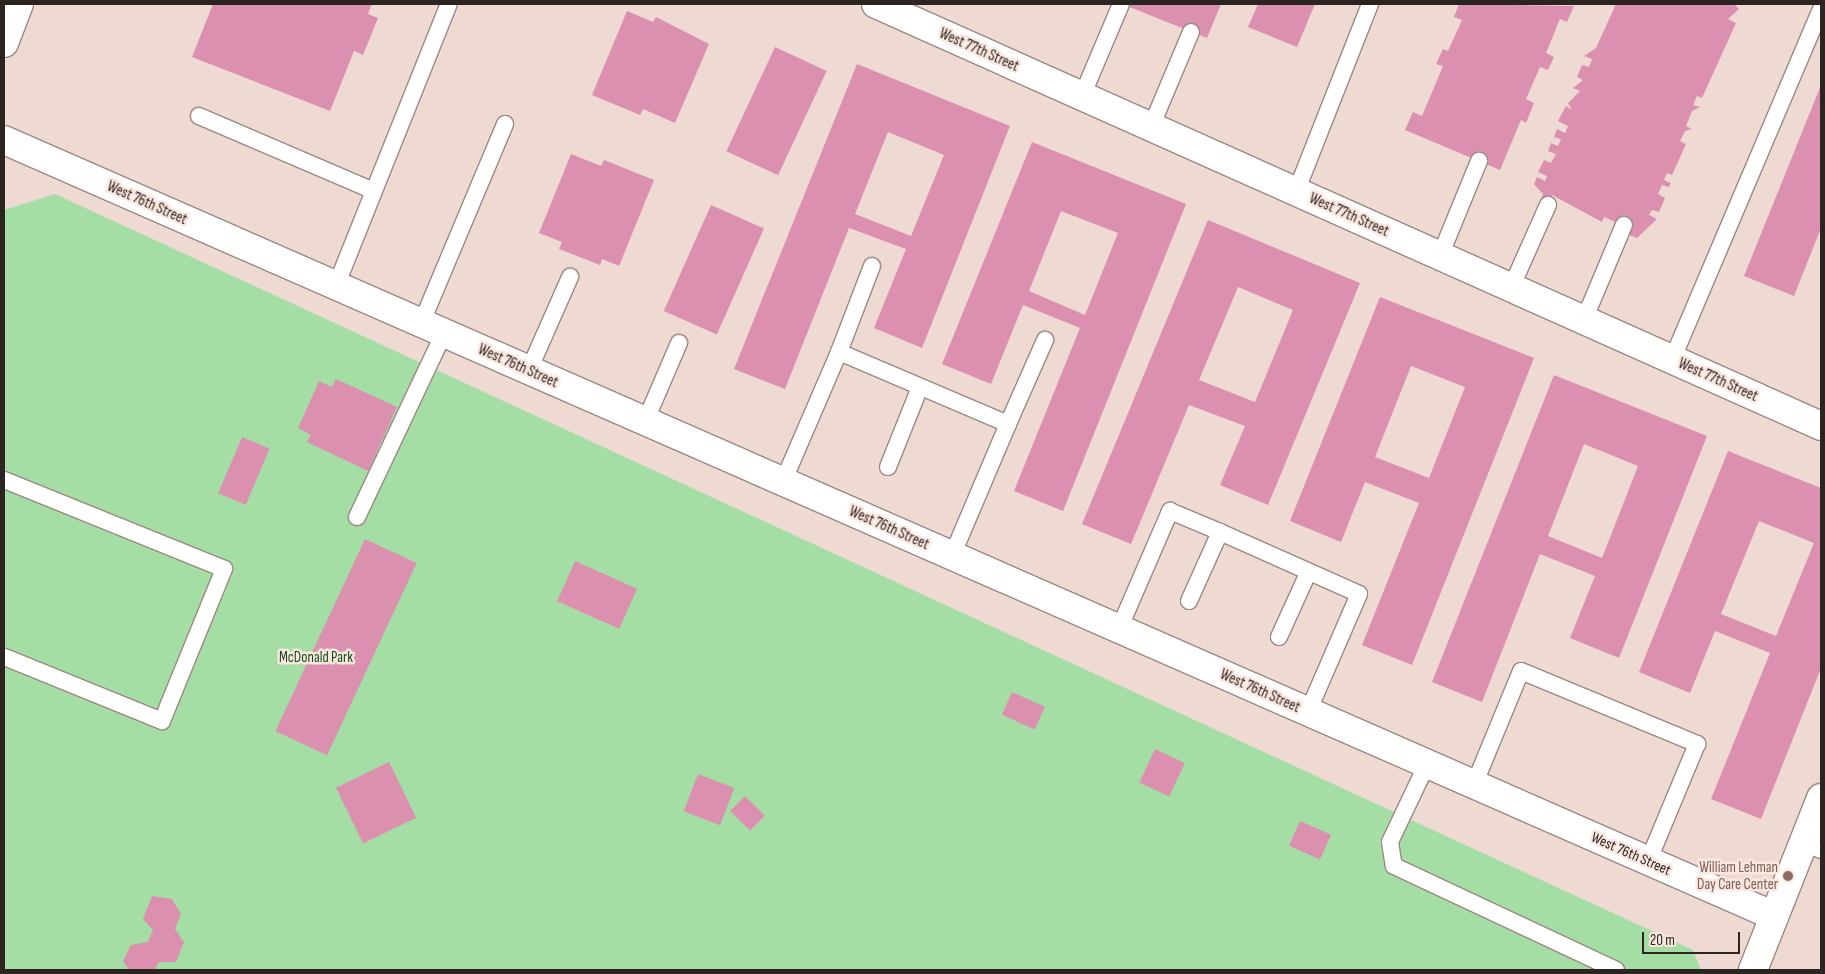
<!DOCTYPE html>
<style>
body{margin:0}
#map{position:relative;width:1825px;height:974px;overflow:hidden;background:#eedad2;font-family:"Sofia Sans Condensed",sans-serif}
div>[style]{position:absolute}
.green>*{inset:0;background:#a5dea5}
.building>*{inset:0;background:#db90b0;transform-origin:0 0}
.roads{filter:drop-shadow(1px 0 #9a8881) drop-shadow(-1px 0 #9a8881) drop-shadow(0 1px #9a8881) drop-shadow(0 -1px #9a8881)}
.lane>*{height:16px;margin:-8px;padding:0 8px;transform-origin:8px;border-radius:8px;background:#fff}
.street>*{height:28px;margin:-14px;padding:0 14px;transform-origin:14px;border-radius:14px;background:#fff}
.secondary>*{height:28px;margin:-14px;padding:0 14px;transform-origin:14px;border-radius:14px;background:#fff}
.dots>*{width:14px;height:14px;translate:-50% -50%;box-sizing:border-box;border:2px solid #fbe7df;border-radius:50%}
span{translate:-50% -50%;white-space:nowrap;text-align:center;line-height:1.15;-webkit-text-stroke:5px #fbe7df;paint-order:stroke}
.street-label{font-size:15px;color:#2c2421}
.park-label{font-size:15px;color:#124e19}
.education-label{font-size:15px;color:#785e54}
.right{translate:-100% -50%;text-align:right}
.frame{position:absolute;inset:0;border:5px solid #2c2421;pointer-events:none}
.scale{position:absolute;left:1642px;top:932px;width:98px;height:22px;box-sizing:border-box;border:2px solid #2c2421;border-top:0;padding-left:6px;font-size:15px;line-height:18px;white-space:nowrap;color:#2c2421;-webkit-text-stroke:4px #fbe7df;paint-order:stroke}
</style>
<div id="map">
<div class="green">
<i style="clip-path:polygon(55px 194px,1693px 950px,1701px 970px,4px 970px,4px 210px)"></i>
</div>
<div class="building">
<i style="clip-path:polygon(213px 4px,372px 4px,368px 14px,378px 18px,363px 55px,354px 51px,330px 111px,192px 57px)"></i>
<i style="clip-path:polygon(1122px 4px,1221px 4px,1207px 38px)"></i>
<i style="clip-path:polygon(1258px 4px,1315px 4px,1297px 47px,1248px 27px)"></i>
<i style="clip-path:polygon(1459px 4px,1574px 6px,1567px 22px,1560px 19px,1546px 53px,1554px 57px,1548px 70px,1540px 67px,1526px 99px,1534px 103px,1526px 123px,1521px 120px,1500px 170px,1405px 130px,1413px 112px,1422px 116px,1443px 66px,1436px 64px,1443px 49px,1448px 51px,1462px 20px,1454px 17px)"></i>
<i style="clip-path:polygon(1616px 4px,1734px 4px,1739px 9px,1728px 19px,1736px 23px,1702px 98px,1697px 96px,1693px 105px,1700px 107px,1692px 111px,1686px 126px,1692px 129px,1685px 131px,1680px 141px,1686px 144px,1672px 175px,1667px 173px,1664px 180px,1671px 183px,1669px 187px,1662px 185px,1658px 194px,1665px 198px,1659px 212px,1652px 210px,1649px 215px,1657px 219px,1637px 238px,1629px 235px,1631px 229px,1604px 217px,1602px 222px,1552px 195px,1548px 205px,1540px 201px,1543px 194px,1534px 184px,1537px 177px,1545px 181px,1547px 176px,1538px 172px,1544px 160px,1551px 163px,1556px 154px,1548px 151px,1551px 143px,1558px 146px,1561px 139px,1554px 137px,1557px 129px,1565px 133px,1568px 126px,1558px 121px,1566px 106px,1572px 110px,1568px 103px,1580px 91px,1573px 88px,1583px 80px,1577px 77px,1582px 65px,1589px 67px,1592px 59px,1584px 56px,1596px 48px)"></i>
<i style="clip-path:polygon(627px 11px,653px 22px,656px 17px,709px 44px,675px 123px,643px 109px,640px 115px,592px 95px)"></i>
<i style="left:775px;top:47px;width:57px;height:115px;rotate:25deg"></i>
<i style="clip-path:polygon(evenodd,857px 64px,1010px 126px,922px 348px,874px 328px,906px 249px,849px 228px,785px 389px,734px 369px,857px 64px,888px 132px,944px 155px,911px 236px,855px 214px,888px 132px)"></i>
<i style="clip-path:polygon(1821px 85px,1821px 228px,1794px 296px,1744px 276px)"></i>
<i style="clip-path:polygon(evenodd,1032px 142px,1186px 204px,1063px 511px,1014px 491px,1080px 328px,1023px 305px,991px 384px,942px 364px,1032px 142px,1061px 211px,1118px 233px,1085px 315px,1029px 291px,1061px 211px)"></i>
<i style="clip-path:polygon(571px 154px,601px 166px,604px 160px,654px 180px,619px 266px,602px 259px,600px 265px,559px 249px,562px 242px,539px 233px)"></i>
<i style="left:711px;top:205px;width:58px;height:116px;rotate:24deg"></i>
<i style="clip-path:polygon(evenodd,1208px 220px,1360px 283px,1268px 505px,1220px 485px,1245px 426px,1189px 405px,1131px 544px,1082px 524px,1208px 220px,1238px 287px,1293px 310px,1255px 402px,1199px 380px,1238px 287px)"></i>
<i style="clip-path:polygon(evenodd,1380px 297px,1534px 358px,1412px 665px,1362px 645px,1419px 503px,1365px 482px,1341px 542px,1290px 521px,1380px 297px,1411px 366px,1465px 387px,1429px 478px,1375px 457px,1411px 366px)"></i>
<i style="clip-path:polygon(evenodd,1554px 375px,1707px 436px,1619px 658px,1570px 638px,1595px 576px,1540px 554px,1482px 702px,1432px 682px,1554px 375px,1584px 444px,1638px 466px,1602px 558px,1548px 536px,1584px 444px)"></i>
<i style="clip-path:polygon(336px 379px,397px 407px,368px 471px,307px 442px,311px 435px,298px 428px,319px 381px,332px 387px)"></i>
<i style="left:242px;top:437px;width:30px;height:61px;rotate:23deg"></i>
<i style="clip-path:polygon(evenodd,1728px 451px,1821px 488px,1821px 668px,1761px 819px,1711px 799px,1770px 653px,1715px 631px,1690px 693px,1639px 672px,1728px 451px,1759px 521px,1814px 543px,1776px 636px,1721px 614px,1759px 521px)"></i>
<i style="left:365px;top:539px;width:57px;height:212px;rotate:25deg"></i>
<i style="left:575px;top:561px;width:68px;height:44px;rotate:24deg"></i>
<i style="left:1012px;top:692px;width:36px;height:25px;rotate:24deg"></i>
<i style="left:1155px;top:749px;width:33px;height:37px;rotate:25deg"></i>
<i style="left:389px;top:762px;width:62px;height:59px;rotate:64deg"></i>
<i style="left:698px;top:774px;width:39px;height:40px;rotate:21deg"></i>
<i style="left:745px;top:796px;width:28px;height:21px;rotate:45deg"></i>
<i style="left:1300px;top:821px;width:34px;height:27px;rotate:24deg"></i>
<i style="clip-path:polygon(152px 896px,172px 899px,181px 914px,175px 929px,184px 942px,176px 962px,159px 962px,155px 970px,129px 970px,123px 961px,131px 945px,148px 942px,153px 930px,143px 919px)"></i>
</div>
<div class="roads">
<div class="lane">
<i style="left:1082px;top:96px;width:100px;rotate:-67deg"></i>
<i style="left:199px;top:116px;width:190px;rotate:23.2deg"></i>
<i style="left:1151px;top:127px;width:103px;rotate:-67.2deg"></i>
<i style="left:1296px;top:192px;width:202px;rotate:-68.5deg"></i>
<i style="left:1440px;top:256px;width:103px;rotate:-67.7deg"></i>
<i style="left:336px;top:286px;width:304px;rotate:-68.2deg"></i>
<i style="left:1511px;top:288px;width:91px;rotate:-66deg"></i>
<i style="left:1584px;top:320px;width:103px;rotate:-67.2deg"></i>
<i style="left:421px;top:324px;width:217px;rotate:-67.2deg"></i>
<i style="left:839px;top:352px;width:92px;rotate:-69deg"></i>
<i style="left:1672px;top:360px;width:381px;rotate:-67deg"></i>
<i style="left:529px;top:370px;width:102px;rotate:-66.2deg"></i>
<i style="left:645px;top:422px;width:86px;rotate:-66.7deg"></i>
<i style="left:1008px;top:424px;width:92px;rotate:-66.2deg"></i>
<i style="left:888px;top:467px;width:86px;rotate:-68.2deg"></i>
<i style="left:4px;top:480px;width:237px;rotate:22deg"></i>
<i style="left:224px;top:569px;width:164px;rotate:112.2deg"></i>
<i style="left:162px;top:721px;width:170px;rotate:-157.9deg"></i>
<i style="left:783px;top:482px;width:142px;rotate:-66.7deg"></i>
<i style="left:839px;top:352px;width:184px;rotate:23.1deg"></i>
<i style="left:1008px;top:424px;width:143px;rotate:113deg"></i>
<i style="left:357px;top:517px;width:204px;rotate:-64.7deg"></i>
<i style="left:1189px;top:601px;width:76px;rotate:-65.8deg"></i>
<i style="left:1119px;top:629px;width:129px;rotate:-66.6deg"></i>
<i style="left:1170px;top:511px;width:54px;rotate:22.8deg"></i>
<i style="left:1220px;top:532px;width:152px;rotate:24deg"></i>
<i style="left:1359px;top:594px;width:129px;rotate:113.4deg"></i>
<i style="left:1279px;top:637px;width:72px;rotate:-65.6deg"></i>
<i style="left:1427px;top:764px;width:86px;rotate:115.4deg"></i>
<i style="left:1390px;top:842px;width:24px;rotate:81deg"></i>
<i style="left:1394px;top:866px;width:245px;rotate:25.1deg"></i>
<i style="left:1474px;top:785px;width:123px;rotate:-67.6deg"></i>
<i style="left:1521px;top:671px;width:191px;rotate:22.5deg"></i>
<i style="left:1697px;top:744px;width:128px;rotate:112.6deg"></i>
<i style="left:1803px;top:842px;width:20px;rotate:24deg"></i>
</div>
<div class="street">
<i style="left:4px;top:140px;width:1933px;rotate:23.67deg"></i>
<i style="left:1753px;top:970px;width:185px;rotate:-68.4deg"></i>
</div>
<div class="secondary">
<i style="left:876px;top:4px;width:1035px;rotate:24.06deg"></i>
<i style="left:4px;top:43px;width:42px;rotate:-69deg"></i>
</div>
</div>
<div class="dots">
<i style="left:1788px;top:876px;background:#8d6e63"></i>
</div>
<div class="street-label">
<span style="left:979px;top:50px;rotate:24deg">West 77th Street</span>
<span style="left:147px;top:203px;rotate:24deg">West 76th Street</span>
<span style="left:1349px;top:215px;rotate:24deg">West 77th Street</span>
<span style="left:518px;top:366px;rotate:24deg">West 76th Street</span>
<span style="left:1718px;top:380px;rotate:24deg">West 77th Street</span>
<span style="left:889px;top:528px;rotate:24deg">West 76th Street</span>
<span style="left:1260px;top:691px;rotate:24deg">West 76th Street</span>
<span style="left:1631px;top:854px;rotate:24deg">West 76th Street</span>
</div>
<div class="park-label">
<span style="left:316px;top:658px">McDonald Park</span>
</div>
<div class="education-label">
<span class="right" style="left:1778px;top:876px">William Lehman<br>Day Care Center</span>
</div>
<div class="frame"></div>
<div class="scale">20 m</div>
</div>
